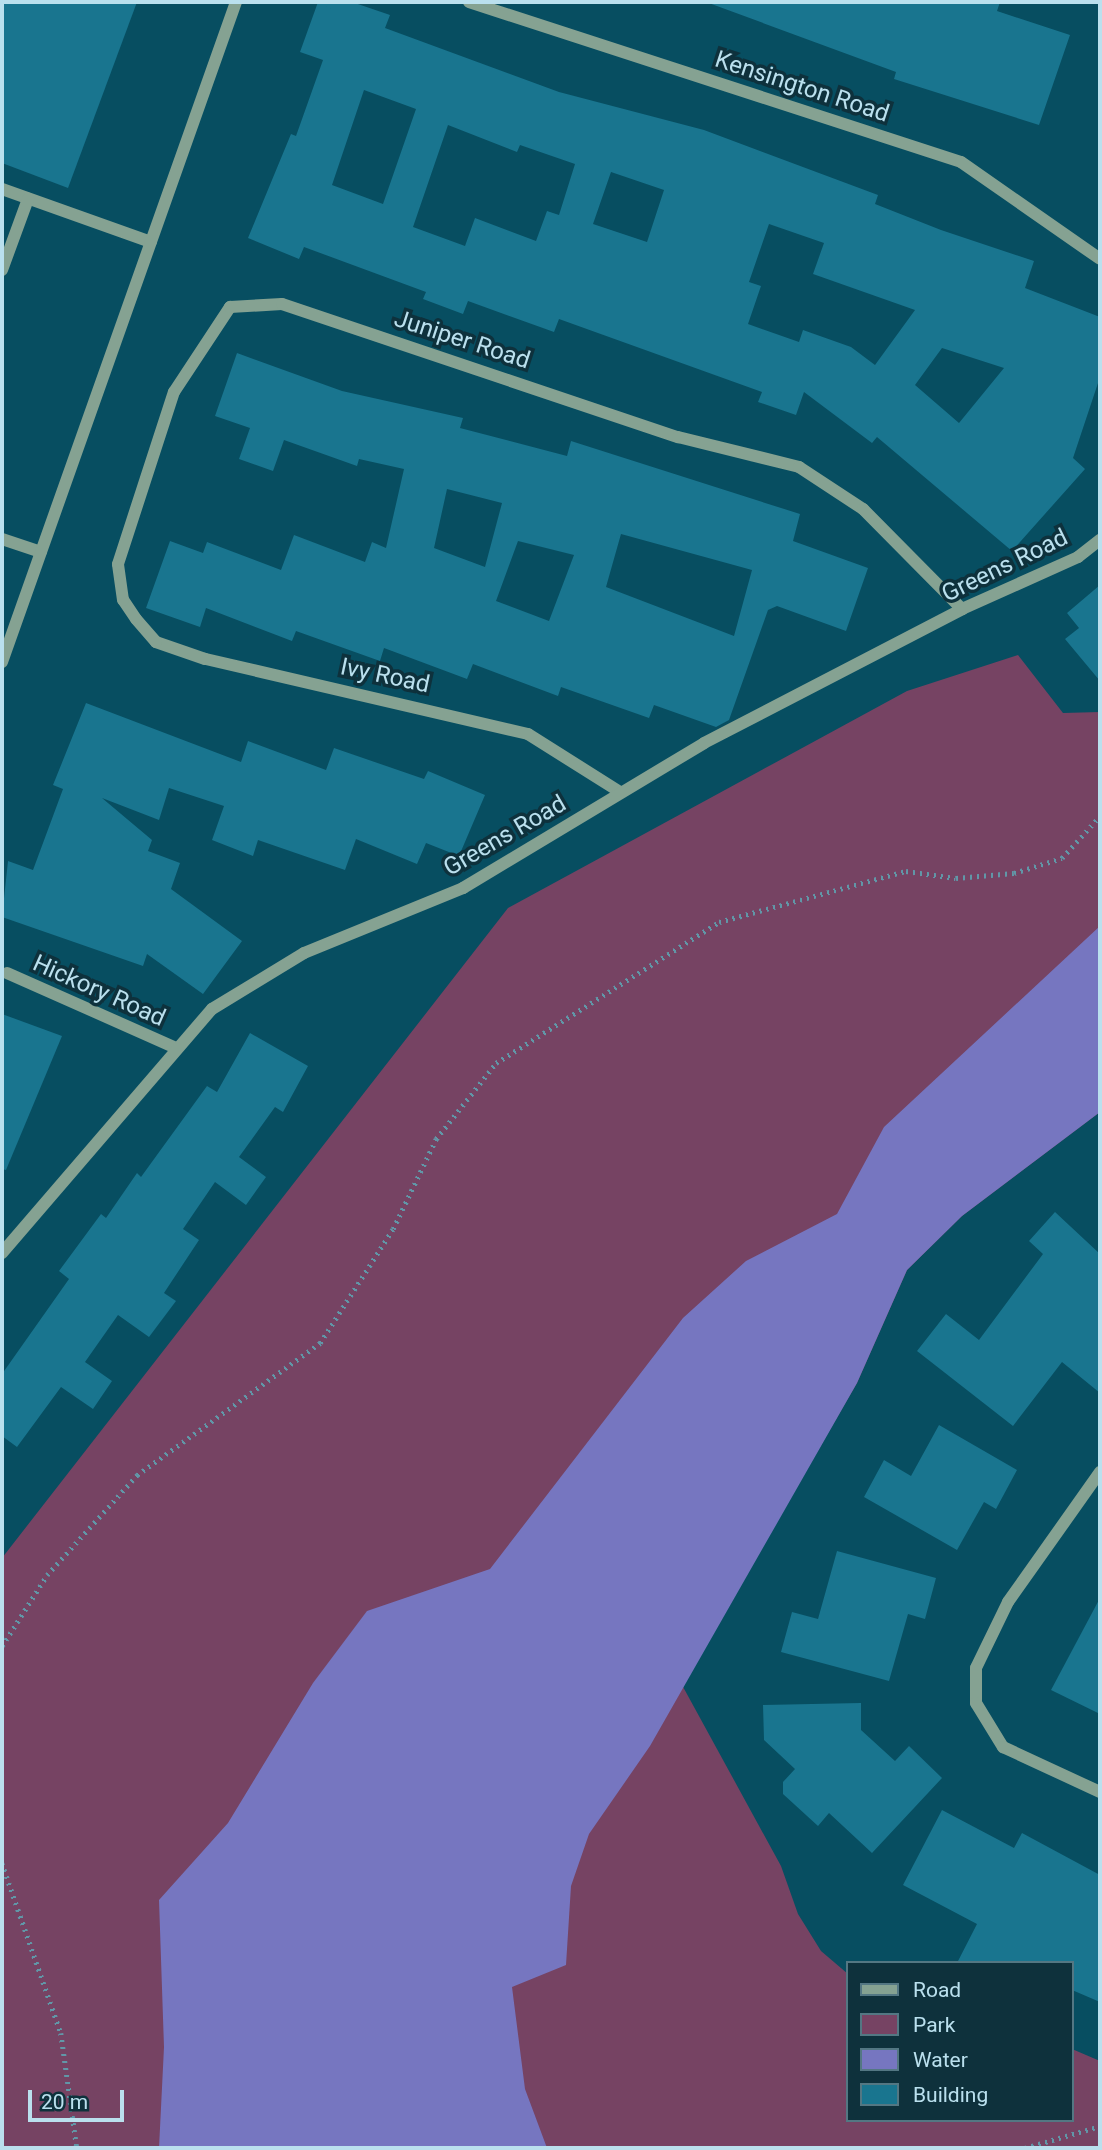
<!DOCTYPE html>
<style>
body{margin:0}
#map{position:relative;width:1102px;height:2150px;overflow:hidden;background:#074e61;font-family:Roboto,sans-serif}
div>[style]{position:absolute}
.green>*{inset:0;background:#764363}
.water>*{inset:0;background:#7676c0}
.building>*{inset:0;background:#19758f}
.path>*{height:4.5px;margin-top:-2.25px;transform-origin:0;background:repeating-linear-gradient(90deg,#6197a8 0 2px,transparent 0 7px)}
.minor>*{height:12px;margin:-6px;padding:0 6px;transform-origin:6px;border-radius:6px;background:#85a292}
span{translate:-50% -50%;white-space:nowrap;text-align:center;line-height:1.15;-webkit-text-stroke:7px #0e313c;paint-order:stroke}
.street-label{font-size:24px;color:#bae0ee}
.frame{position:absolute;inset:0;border:4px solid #bae0ee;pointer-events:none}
.legend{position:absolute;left:846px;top:1961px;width:228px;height:161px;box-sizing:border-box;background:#0e313c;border:2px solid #537783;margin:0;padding:9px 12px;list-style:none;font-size:21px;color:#bae0ee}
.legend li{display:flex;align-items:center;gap:14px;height:35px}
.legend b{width:35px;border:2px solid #537783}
.scale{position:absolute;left:28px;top:2090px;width:96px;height:32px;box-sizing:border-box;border:4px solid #bae0ee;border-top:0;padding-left:9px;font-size:21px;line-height:24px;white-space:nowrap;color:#bae0ee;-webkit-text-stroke:5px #0e313c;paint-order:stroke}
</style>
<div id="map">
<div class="green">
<i style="clip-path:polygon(1018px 655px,1063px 713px,1100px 712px,1100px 1112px,962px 1216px,907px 1270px,857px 1383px,682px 1685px,781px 1866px,798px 1914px,821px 1951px,848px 1974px,848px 2120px,1072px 2120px,1072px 2049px,1100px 2061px,1100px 2148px,2px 2148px,2px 1558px,508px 908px,907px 691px)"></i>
</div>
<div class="water">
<i style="clip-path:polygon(1100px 926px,1100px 1112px,962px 1216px,907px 1270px,857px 1383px,650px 1746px,589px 1834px,571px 1886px,566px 1965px,512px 1987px,525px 2089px,547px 2148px,159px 2148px,164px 2047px,159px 1900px,228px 1823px,313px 1683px,367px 1611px,490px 1569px,683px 1318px,746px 1261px,837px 1214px,884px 1127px)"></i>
</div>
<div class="building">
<i style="clip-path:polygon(2px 2px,137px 2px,68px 188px,2px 163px)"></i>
<i style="clip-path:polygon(evenodd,318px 2px,352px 2px,390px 15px,385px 28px,559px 92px,704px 130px,878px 195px,875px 204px,941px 230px,1034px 261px,1025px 288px,1100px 317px,1100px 377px,1073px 458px,1085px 469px,1012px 551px,877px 437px,872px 443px,804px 392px,796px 415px,758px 402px,762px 392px,559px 319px,554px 332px,468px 301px,463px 314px,423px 299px,426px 292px,304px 247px,299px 259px,248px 238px,291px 134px,296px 136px,323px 60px,300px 52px,318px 2px,364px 90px,416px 109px,383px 204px,332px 185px,364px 90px,318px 2px,448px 125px,517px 152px,520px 145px,575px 164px,559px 215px,547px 211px,536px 241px,475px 218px,465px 246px,413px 227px,448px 125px,318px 2px,611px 172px,664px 190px,647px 242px,593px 224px,611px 172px,318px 2px,769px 224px,824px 243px,813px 274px,915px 310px,875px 365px,851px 347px,803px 330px,799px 342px,748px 324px,761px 286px,749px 282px,769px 224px,318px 2px,942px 348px,1004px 368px,959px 423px,915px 385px,942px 348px)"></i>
<i style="clip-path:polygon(706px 2px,1000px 2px,997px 11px,1070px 35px,1039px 125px,894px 79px,896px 72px)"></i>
<i style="clip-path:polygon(evenodd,237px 353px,342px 391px,463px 418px,460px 428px,567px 456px,571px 441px,800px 514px,793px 541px,868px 568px,846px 631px,777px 606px,768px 610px,729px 720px,716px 727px,654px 705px,649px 718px,561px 687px,558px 696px,473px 664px,467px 679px,384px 648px,380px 661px,296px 631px,292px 641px,206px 608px,200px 627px,146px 608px,170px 541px,203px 553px,207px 542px,281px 570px,294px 535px,365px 562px,372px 542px,386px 548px,404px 469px,359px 459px,357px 466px,284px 440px,273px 471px,239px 459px,250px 428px,215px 416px,237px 353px,447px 489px,502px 503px,485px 567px,434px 548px,447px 489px,237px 353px,621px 534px,752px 570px,734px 636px,606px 587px,621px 534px,237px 353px,518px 541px,574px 555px,549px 621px,496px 601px,518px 541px)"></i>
<i style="clip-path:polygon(1100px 585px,1100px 681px,1065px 639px,1079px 628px,1067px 613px)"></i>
<i style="clip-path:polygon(86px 703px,241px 762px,248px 741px,326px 770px,334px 748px,424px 779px,428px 771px,485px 795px,459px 856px,426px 843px,417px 864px,356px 839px,345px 870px,258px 840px,253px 856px,212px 840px,224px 806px,169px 788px,159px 820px,102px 798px,152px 840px,148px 851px,180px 863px,171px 889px,242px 941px,203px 994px,147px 954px,143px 966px,2px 917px,8px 861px,33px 870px,63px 789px,53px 785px)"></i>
<i style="clip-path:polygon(2px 1014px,62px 1036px,6px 1170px,2px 1169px)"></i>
<i style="clip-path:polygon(250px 1033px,308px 1066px,283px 1112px,275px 1107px,239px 1157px,266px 1177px,246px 1205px,215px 1182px,183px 1229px,199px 1240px,164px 1293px,176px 1301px,149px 1337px,118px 1315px,85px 1362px,112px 1381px,93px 1409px,61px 1387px,17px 1447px,2px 1436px,2px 1374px,69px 1279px,59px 1271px,101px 1214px,106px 1218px,137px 1173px,141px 1177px,207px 1086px,217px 1092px)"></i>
<i style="clip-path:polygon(1055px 1212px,1100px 1254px,1100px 1393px,1062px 1362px,1013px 1426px,917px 1351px,946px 1314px,979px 1340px,1043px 1254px,1029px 1241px)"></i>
<i style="clip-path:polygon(939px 1425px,1017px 1470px,996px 1509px,984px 1502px,957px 1550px,864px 1497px,884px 1460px,911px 1476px)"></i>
<i style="clip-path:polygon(837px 1551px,936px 1578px,925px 1619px,908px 1614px,889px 1681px,781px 1652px,792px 1612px,818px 1619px)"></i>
<i style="clip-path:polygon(1100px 1598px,1100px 1714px,1051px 1690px)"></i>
<i style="clip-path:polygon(861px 1703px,861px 1730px,895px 1761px,909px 1746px,942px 1778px,872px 1853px,829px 1813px,818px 1826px,783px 1794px,783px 1782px,795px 1769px,764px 1740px,763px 1705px)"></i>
<i style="clip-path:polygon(942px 1810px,1014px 1848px,1022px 1833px,1100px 1875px,1100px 2002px,1072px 1990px,1072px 1963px,957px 1963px,977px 1924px,903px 1885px)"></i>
</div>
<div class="path">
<i style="left:2px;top:1646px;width:84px;rotate:-57.6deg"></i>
<i style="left:47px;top:1575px;width:135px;rotate:-48deg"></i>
<i style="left:137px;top:1475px;width:226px;rotate:-35.8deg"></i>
<i style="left:320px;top:1343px;width:135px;rotate:-57.4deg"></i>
<i style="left:393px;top:1229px;width:100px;rotate:-64.5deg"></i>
<i style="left:436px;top:1139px;width:97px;rotate:-51.7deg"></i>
<i style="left:496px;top:1063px;width:264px;rotate:-32.3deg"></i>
<i style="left:719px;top:922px;width:194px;rotate:-15.3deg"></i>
<i style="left:906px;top:871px;width:50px;rotate:8deg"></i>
<i style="left:956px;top:878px;width:58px;rotate:-4.9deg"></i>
<i style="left:1014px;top:873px;width:50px;rotate:-17.4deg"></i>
<i style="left:1062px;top:858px;width:57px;rotate:-47.9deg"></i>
<i style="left:2px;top:1863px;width:180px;rotate:70.9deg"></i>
<i style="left:61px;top:2033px;width:116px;rotate:82.1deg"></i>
<i style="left:1025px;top:2148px;width:78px;rotate:-16.3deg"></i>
</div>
<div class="minor">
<i style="left:469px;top:2px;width:517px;rotate:18.01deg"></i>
<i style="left:961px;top:162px;width:169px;rotate:34.9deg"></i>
<i style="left:2px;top:189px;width:158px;rotate:19.6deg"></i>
<i style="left:2px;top:270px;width:76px;rotate:-69.9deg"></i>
<i style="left:2px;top:539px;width:41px;rotate:18.4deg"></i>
<i style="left:2px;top:662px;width:700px;rotate:-70.48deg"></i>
<i style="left:620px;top:792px;width:109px;rotate:-147.8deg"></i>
<i style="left:528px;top:734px;width:332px;rotate:-166.9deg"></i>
<i style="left:205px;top:659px;width:52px;rotate:-160.9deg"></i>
<i style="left:156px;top:642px;width:30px;rotate:-131deg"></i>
<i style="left:136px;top:619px;width:23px;rotate:-124deg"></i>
<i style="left:123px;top:600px;width:36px;rotate:-98deg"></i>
<i style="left:118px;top:564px;width:181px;rotate:-72deg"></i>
<i style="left:174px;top:392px;width:102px;rotate:-56.6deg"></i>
<i style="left:230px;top:307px;width:52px;rotate:-3.3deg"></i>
<i style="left:282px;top:304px;width:418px;rotate:18.6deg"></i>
<i style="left:678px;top:437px;width:125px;rotate:13.9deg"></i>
<i style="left:799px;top:467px;width:77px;rotate:33.3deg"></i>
<i style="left:863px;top:509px;width:141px;rotate:45.3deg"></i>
<i style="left:7px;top:973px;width:183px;rotate:23.9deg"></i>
<i style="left:2px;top:1253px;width:322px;rotate:-49.3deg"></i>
<i style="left:212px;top:1009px;width:108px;rotate:-31.3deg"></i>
<i style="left:304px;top:953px;width:172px;rotate:-22.2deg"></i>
<i style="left:463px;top:888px;width:281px;rotate:-31deg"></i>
<i style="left:704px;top:743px;width:291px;rotate:-27.4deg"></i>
<i style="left:962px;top:609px;width:127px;rotate:-24.1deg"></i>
<i style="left:1078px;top:557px;width:28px;rotate:-38deg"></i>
<i style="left:1100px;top:1472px;width:159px;rotate:125.3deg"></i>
<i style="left:1008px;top:1602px;width:73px;rotate:115.9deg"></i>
<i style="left:976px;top:1668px;width:35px;rotate:90deg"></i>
<i style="left:976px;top:1703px;width:52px;rotate:58.5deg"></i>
<i style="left:1003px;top:1747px;width:107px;rotate:24.9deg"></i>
</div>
<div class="street-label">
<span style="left:802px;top:87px;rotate:18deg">Kensington Road</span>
<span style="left:462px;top:340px;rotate:18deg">Juniper Road</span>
<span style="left:1005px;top:566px;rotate:-26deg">Greens Road</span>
<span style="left:385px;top:676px;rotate:12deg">Ivy Road</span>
<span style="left:505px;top:836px;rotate:-30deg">Greens Road</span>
<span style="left:99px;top:991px;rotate:24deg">Hickory Road</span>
</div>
<div class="frame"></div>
<ul class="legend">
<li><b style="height:9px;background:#85a292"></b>Road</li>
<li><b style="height:19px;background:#764363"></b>Park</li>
<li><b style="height:19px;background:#7676c0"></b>Water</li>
<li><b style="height:19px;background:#19758f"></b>Building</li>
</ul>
<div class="scale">20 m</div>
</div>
